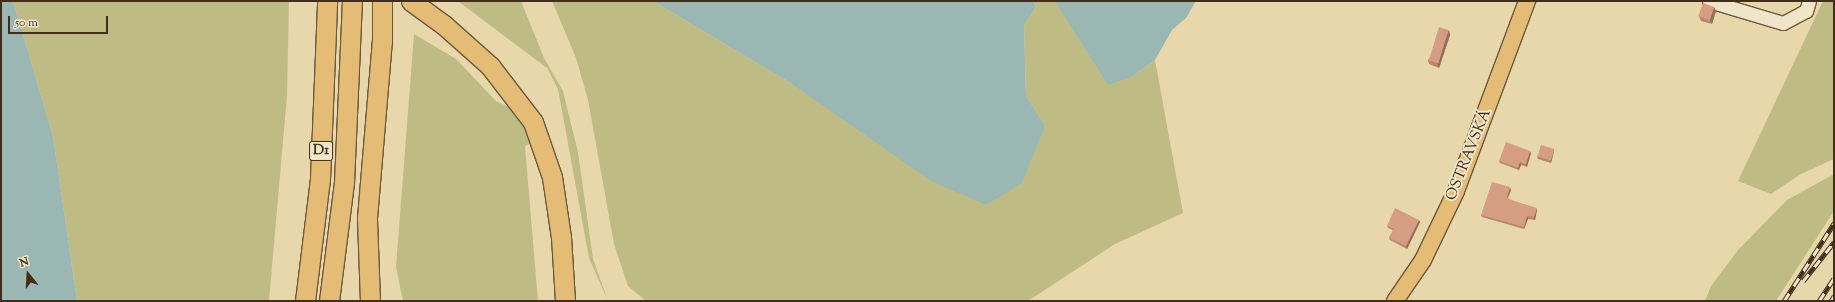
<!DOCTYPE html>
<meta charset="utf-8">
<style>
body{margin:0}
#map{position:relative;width:1835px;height:302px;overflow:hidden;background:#e9d7ac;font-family:"Sorts Mill Goudy",serif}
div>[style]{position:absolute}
.green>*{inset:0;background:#bebc84}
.water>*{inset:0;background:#9bb7b4}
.roads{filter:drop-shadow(1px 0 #6b583e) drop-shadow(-1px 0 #6b583e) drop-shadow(0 1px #6b583e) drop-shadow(0 -1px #6b583e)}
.minor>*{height:13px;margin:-6.5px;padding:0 6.5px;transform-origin:6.5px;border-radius:6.5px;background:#f1e5c9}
.major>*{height:16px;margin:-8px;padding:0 8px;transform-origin:8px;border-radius:8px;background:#e4bc76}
.highway>*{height:19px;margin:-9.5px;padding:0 9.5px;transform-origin:9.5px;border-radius:9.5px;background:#e4bc76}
.rail>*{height:4.5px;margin-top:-2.25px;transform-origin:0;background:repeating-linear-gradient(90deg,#f1e5c9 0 9px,#412e1a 0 18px);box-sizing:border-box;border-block:1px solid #412e1a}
.wall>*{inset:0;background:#b7876f}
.shaded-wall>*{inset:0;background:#956e5a}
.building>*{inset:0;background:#d59d81;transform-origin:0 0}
span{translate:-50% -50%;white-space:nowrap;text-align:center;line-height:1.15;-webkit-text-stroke:4px #f1e5c9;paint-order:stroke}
.shield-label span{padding:1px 3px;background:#f1e5c9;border:1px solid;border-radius:3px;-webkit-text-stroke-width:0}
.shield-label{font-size:14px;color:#412e1a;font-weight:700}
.street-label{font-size:15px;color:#412e1a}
.frame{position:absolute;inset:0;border:2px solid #412e1a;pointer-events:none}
.north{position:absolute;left:8px;top:254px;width:40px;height:40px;-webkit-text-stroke:3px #f1e5c9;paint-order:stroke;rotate:342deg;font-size:11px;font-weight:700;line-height:16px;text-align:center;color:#412e1a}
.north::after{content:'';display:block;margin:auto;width:14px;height:18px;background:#412e1a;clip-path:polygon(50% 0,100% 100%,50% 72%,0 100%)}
.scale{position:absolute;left:8px;top:16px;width:100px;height:18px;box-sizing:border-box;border:2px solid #412e1a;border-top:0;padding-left:5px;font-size:12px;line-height:14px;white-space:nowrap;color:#412e1a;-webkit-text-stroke:3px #f1e5c9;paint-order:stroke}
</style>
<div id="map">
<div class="green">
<i style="clip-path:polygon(13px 1px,289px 1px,287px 96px,269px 301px,77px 301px,53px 136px)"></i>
<i style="clip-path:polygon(458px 1px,521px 1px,544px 58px,563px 91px,578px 152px,593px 259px,608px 301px,589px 258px,558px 89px,547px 68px)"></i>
<i style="clip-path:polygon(552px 1px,653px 1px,792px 84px,1045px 127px,1026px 96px,1024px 25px,1036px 7px,1033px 1px,1055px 1px,1131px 77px,1155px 60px,1183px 213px,1115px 244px,1028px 301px,646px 301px,628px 286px,614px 244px,588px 100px,576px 58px)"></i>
<i style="clip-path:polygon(1823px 1px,1834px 1px,1834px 159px,1801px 174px,1771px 194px,1738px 181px)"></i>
<i style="clip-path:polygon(414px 34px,456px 59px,496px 101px,520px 112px,535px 141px,525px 146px,538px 301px,403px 301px,396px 267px)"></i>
<i style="clip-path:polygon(1834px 174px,1834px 211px,1776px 301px,1705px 301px,1711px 286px,1738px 250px,1787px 200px)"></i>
</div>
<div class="water">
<i style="clip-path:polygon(1px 1px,13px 1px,53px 136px,77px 301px,1px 301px)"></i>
<i style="clip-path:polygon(653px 1px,1033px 1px,1036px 7px,1024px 25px,1026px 96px,1045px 126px,1022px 183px,986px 205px,931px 181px,792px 84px)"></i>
<i style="clip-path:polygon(1055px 1px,1196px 1px,1186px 18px,1172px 30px,1155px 60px,1131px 77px,1108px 85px)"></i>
</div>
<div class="roads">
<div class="minor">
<i style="left:1709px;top:1px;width:77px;rotate:16.6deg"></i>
<i style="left:1783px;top:23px;width:26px;rotate:-28deg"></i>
<i style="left:1806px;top:11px;width:10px;rotate:-73deg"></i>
</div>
<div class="major">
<i style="left:1395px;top:301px;width:50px;rotate:-55.7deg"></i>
<i style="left:1423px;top:260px;width:76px;rotate:-64.4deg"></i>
<i style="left:1456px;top:191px;width:203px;rotate:-69.5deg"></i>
</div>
<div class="highway">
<i style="left:411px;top:1px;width:41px;rotate:36deg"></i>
<i style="left:444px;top:25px;width:62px;rotate:41.7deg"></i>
<i style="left:490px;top:66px;width:71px;rotate:52.5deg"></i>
<i style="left:533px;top:122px;width:58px;rotate:70.9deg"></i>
<i style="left:552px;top:177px;width:61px;rotate:81.5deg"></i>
<i style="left:561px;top:237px;width:64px;rotate:86.4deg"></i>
<i style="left:305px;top:301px;width:123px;rotate:-83deg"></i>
<i style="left:320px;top:179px;width:178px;rotate:-87.7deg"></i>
<i style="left:329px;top:301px;width:119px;rotate:-82.8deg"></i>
<i style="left:344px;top:183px;width:182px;rotate:-87.5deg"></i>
<i style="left:370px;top:301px;width:83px;rotate:-92.1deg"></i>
<i style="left:367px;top:218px;width:178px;rotate:-85.2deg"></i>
<i style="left:382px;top:41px;width:40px;rotate:-90deg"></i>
</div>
</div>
<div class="rail">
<i style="left:1803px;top:281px;width:50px;rotate:-51.5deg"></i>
<i style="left:1784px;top:301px;width:93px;rotate:-57.3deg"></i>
<i style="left:1819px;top:301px;width:27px;rotate:-57deg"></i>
<i style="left:1831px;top:301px;width:6px;rotate:-59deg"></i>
</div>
<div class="wall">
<i style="clip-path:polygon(1714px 7px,1716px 11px,1712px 24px,1701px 21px,1699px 16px)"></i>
<i style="clip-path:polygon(1449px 30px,1450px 35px,1439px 68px,1429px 64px,1428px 60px)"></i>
<i style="clip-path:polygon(1554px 149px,1554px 151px,1551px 163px,1538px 159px,1537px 156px)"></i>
<i style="clip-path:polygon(1531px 153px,1527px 167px,1521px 165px,1519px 170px,1500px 163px,1499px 161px)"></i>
<i style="clip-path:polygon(1511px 190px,1508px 198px,1511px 200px,1537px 210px,1535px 220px,1528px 219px,1524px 229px,1482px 217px,1481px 215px)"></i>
<i style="clip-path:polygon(1420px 222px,1407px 249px,1390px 240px,1389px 238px,1393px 230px,1388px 228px,1387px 226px)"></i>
</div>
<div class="shaded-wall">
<i style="clip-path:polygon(1714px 7px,1716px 11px,1712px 24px,1710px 20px)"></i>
<i style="clip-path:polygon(1449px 30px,1450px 35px,1439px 68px,1437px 63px)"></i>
<i style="clip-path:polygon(1554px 149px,1554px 151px,1551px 163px,1550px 160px)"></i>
<i style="clip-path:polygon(1530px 151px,1531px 153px,1527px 167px,1526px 164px)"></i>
<i style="clip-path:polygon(1520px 162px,1521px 165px,1519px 170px,1518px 168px)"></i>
<i style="clip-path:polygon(1510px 187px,1511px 190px,1507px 199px,1507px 197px)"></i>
<i style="clip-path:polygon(1537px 208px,1537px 210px,1535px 220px,1534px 217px)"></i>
<i style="clip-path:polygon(1527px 216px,1528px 219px,1524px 229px,1524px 227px)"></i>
<i style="clip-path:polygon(1419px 220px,1420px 222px,1407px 249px,1406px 246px)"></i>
</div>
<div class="building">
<i style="left:1703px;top:3px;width:12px;height:14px;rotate:20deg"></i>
<i style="left:1439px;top:27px;width:10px;height:35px;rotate:17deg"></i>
<i style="clip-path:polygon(1506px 142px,1530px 151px,1526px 164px,1520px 162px,1518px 168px,1499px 161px)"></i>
<i style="left:1541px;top:145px;width:14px;height:12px;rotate:17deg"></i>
<i style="clip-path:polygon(1492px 182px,1510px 187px,1507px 197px,1511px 200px,1537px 208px,1534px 217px,1527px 216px,1524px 227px,1481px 215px)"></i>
<i style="clip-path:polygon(1395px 208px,1419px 220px,1406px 246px,1389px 238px,1394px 229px,1387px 226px)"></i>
</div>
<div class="shield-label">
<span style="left:321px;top:151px">D1</span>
</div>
<div class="street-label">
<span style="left:1469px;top:155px;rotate:-68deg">OSTRAVSKÁ</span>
</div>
<div class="frame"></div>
<div class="north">N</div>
<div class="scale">50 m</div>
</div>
